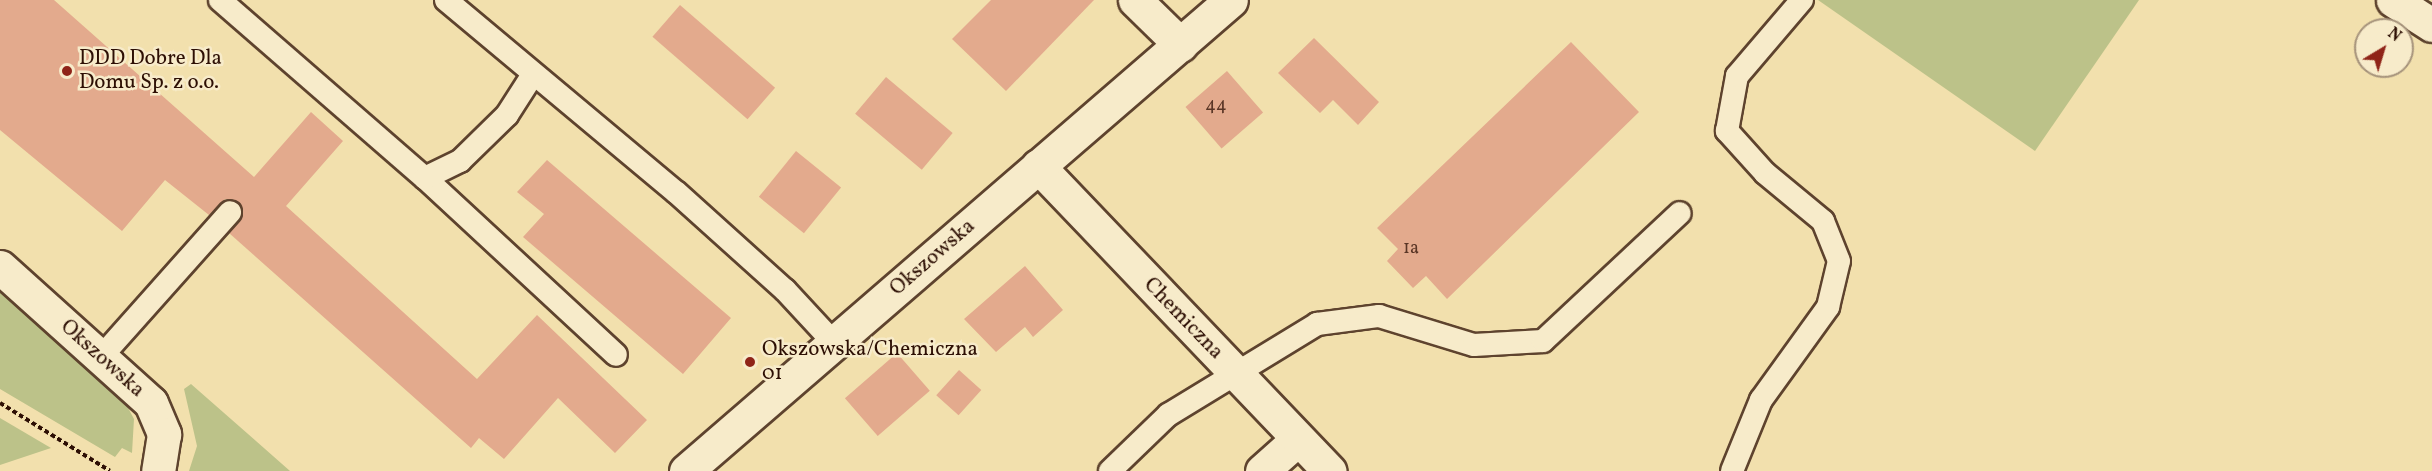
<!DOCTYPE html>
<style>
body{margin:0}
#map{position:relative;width:2432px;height:471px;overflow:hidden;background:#f2e0ad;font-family:Vollkorn,serif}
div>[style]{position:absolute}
.green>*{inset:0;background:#bcc289}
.building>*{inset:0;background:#e3aa8d;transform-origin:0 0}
.path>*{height:4px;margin-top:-2px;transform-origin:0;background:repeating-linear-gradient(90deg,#2d0f04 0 4.5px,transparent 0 7.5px)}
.roads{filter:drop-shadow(2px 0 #5e432e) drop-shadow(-2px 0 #5e432e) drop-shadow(0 2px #5e432e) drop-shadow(0 -2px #5e432e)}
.service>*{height:22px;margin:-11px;padding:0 11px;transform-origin:11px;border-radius:11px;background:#f7ebca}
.minor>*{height:33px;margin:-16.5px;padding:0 16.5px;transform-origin:16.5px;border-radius:16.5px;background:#f7ebca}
.tertiary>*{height:33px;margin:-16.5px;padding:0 16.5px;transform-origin:16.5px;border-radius:16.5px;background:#f7ebca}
.secondary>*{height:33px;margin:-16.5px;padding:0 16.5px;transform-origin:16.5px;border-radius:16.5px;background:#f7ebca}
.dots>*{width:16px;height:16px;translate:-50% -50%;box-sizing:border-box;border:3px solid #f7ebca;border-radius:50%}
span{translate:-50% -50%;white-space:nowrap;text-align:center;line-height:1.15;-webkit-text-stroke:5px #f7ebca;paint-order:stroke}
.number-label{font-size:18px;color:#5a3626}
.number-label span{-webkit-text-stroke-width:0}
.poi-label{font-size:21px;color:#2d0f04}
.left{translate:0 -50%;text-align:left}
.street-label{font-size:21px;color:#2d0f04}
.north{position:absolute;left:2354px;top:18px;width:60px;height:60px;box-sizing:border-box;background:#f7ebca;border:2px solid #a6937b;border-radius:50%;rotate:38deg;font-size:16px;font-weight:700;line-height:24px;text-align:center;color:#2d0f04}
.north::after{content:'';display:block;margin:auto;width:21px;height:27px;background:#8f2418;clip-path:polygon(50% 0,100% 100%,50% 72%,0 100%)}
</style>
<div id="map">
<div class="green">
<i style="clip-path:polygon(1818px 0,2139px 0,2035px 151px)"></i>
<i style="clip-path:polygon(0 291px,126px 404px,134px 419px,132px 453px,122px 448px,115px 457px,0 389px)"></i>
<i style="clip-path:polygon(191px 384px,290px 471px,189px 471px,197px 446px,184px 389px)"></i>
<i style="clip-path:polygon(0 418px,51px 448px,0 465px)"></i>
</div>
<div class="building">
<i style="clip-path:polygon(0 0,54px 0,254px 177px,311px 112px,343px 141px,286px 206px,477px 379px,537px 315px,647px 420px,615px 453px,558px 398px,504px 459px,479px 438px,471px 448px,229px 233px,243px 215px,238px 202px,225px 199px,209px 215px,165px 180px,122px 231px,0 130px)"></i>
<i style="clip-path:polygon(991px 0,1094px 0,1006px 91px,952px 39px)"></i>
<i style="left:680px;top:5px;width:126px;height:42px;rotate:41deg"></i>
<i style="clip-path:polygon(1314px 38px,1379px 102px,1358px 125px,1333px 100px,1320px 113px,1278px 73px)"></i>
<i style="clip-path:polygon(1571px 42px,1639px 112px,1447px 299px,1426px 276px,1413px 288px,1387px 261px,1398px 249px,1377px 228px)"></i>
<i style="left:1227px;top:71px;width:55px;height:55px;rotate:49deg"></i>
<i style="left:886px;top:77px;width:87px;height:48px;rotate:40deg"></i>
<i style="left:796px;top:151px;width:58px;height:59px;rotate:39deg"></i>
<i style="clip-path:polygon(547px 160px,731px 318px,683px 374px,523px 237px,544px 214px,517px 192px)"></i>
<i style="clip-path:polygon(1025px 266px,1063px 310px,1033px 337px,1025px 327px,996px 352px,964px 319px)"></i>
<i style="left:897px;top:353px;width:50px;height:69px;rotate:49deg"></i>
<i style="left:959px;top:370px;width:30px;height:34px;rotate:42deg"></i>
</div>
<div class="path">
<i style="left:0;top:403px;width:129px;rotate:31.7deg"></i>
</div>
<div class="roads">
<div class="service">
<i style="left:220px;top:0;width:271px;rotate:41deg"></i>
<i style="left:425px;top:178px;width:260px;rotate:42.8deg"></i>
<i style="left:446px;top:0;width:300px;rotate:39.9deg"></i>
<i style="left:676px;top:192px;width:147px;rotate:42deg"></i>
<i style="left:785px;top:290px;width:74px;rotate:47.2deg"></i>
<i style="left:425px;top:178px;width:39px;rotate:-26deg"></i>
<i style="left:460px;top:161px;width:66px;rotate:-44.4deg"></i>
<i style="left:507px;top:115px;width:46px;rotate:-57.3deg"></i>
<i style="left:101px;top:357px;width:194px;rotate:-48.3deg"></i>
<i style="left:1110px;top:471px;width:81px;rotate:-44deg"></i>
<i style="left:1168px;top:415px;width:175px;rotate:-31.4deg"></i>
<i style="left:1317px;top:324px;width:63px;rotate:-7.4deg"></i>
<i style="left:1379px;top:316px;width:99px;rotate:17deg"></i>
<i style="left:1474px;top:345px;width:69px;rotate:-3.3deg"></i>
<i style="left:1543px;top:341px;width:187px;rotate:-43.1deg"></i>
<i style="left:1732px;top:471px;width:77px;rotate:-67.8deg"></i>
<i style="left:1761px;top:400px;width:115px;rotate:-54.2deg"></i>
<i style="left:1828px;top:307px;width:47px;rotate:-76.6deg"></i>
<i style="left:1839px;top:261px;width:43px;rotate:-111.8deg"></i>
<i style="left:1823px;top:221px;width:75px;rotate:-140.4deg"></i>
<i style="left:1765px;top:173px;width:57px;rotate:-132.1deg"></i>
<i style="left:1727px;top:131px;width:56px;rotate:-79.7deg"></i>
<i style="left:1737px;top:76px;width:100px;rotate:-49.5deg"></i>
</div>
<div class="minor">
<i style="left:1135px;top:0;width:64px;rotate:44.4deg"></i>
<i style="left:2393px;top:0;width:46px;rotate:32.7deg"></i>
<i style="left:0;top:267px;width:203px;rotate:42deg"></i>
<i style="left:151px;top:403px;width:34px;rotate:67deg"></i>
<i style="left:164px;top:434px;width:37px;rotate:99deg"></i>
<i style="left:1262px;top:471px;width:48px;rotate:-41.6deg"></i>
</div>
<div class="tertiary">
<i style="left:1038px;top:166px;width:422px;rotate:46.3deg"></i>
</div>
<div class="secondary">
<i style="left:686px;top:471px;width:720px;rotate:-40.83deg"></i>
</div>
</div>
<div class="dots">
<i style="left:67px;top:71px;background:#8f2418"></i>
<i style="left:750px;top:362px;background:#8f2418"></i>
</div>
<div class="number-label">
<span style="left:1216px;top:106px">44</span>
<span style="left:1411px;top:249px">1a</span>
</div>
<div class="poi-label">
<span class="left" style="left:79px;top:71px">DDD Dobre Dla<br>Domu Sp. z o.o.</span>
<span class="left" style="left:762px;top:362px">Okszowska/Chemiczna<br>01</span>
</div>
<div class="street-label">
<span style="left:933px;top:258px;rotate:-41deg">Okszowska</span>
<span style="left:1183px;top:319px;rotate:46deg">Chemiczna</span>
<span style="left:102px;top:359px;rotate:42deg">Okszowska</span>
</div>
<div class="north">N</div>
</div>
